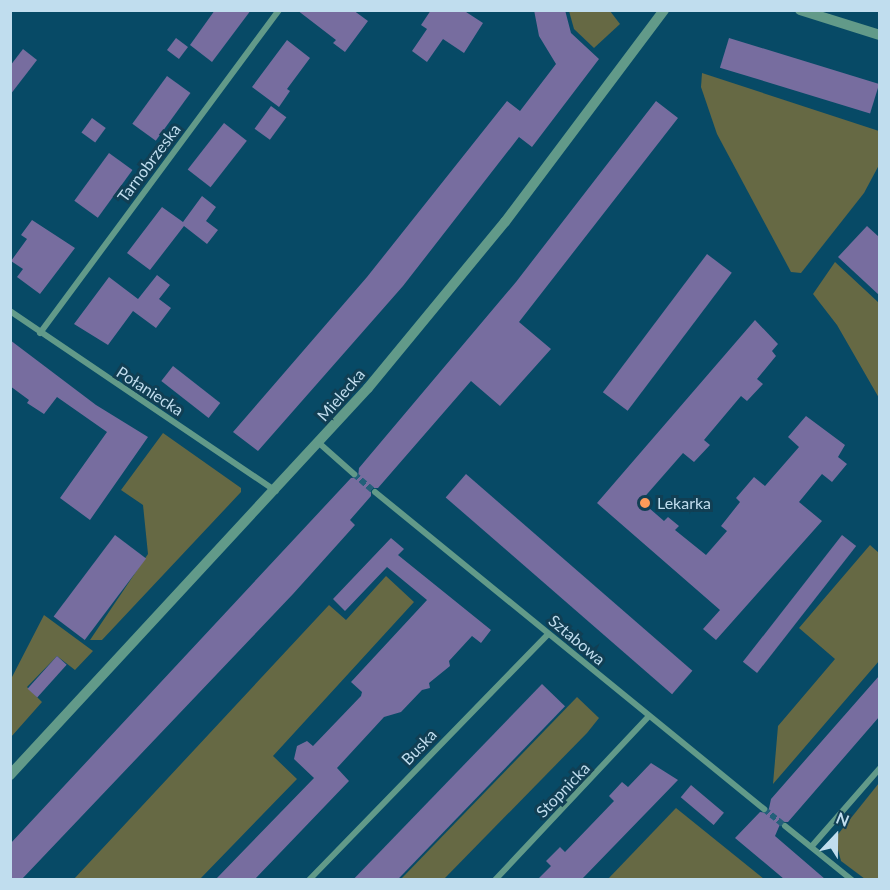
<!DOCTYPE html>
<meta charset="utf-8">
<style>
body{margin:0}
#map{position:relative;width:890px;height:890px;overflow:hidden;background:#074a66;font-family:Lato,sans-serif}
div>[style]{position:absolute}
.green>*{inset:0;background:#666944}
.building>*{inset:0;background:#776d9f;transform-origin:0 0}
.minor-tunnel>*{height:6px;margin-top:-3px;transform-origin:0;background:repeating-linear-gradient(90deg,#23607a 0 6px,transparent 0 9px)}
.minor>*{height:6px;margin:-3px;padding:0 3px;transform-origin:3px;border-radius:3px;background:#629a89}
.tertiary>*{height:10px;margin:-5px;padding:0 5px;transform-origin:5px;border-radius:5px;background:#629a89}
.dots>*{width:16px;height:16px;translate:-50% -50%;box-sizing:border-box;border:3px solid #113f54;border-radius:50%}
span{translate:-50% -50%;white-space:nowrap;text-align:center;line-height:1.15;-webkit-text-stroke:6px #113f54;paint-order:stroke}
.street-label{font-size:16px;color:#c0ddee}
.poi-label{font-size:16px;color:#c0ddee}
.left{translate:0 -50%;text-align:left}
.frame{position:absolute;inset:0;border:12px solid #c0ddee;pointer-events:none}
.north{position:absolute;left:806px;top:806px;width:60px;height:60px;-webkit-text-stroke:4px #113f54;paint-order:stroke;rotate:22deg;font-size:16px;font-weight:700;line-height:24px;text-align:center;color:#c0ddee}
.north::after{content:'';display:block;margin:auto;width:21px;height:27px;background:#c0ddee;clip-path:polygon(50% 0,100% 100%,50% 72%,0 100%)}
</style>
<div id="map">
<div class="green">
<i style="clip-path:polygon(569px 11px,610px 11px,620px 24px,594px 48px,574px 29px)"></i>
<i style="clip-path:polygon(702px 73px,879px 131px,879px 165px,864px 193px,801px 273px,791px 272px,717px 134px,701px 87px)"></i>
<i style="clip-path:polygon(835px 262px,879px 303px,879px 398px,837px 325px,813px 294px)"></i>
<i style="clip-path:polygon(163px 433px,241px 488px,241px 492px,102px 640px,90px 640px,148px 554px,143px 505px,121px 490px)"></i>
<i style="clip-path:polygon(870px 545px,879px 553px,879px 661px,773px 784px,778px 726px,835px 659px,799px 628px)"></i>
<i style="clip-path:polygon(386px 576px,414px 602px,273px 756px,297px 779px,200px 879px,74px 879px,329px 605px,346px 620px)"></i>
<i style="clip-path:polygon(44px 615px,93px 651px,75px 670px,57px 656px,27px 687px,42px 702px,11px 737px,12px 677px)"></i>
<i style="clip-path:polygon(577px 697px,599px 718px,587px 733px,444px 879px,402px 878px)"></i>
<i style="clip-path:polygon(879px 783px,879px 879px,865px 879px,841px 861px,835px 838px)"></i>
<i style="clip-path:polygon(676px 808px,764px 879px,608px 879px)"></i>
</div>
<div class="building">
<i style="clip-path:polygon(215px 10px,251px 10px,212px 62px,190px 45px)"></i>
<i style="clip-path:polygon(297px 10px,353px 10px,368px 21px,345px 52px,333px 43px,336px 40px)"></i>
<i style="clip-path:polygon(431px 10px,463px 10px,483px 23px,464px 53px,443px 39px,427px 62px,412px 51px,427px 29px,421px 25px)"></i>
<i style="clip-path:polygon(534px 10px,565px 10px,571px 33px,599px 59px,532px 147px,519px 137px,403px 286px,258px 451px,233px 432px,367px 277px,507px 101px,520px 111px,556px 64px,539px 36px)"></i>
<i style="left:176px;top:38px;width:15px;height:15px;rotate:37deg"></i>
<i style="left:729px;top:38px;width:157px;height:31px;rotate:17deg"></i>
<i style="clip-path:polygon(287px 40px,310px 58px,287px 89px,290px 91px,279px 107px,252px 87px)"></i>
<i style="clip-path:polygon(23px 49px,37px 60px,10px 95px,10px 66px)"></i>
<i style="left:167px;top:76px;width:29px;height:59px;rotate:36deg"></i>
<i style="clip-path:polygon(656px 101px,678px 118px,519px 322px,551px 349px,500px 406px,471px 381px,378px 488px,371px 488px,371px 496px,350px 520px,355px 525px,293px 594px,22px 879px,10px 879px,10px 844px,351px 478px,358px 477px,359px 468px,516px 282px)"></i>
<i style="left:271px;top:106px;width:19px;height:28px;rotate:36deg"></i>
<i style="left:92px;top:118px;width:17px;height:18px;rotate:36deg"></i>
<i style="left:224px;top:123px;width:29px;height:59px;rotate:38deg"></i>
<i style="left:109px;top:153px;width:29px;height:59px;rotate:36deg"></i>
<i style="clip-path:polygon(202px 196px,216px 207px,206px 221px,218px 230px,207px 244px,184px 226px,150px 270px,127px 253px,162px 207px,183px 222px)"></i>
<i style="clip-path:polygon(32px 220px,75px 248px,40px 294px,17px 277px,23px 269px,11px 261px,27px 239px,21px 235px)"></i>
<i style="clip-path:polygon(867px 226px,879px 237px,879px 295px,838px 257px)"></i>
<i style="left:707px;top:254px;width:31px;height:173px;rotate:37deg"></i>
<i style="clip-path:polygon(157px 275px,170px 285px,159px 299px,171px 308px,156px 328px,133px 311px,108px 345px,74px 324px,109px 277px,138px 299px)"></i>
<i style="clip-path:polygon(755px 320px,778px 344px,772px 351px,776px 356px,757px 379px,763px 384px,747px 401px,741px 396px,704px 440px,710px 445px,694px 462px,683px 453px,641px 501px,664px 521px,668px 517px,679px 526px,675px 530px,706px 555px,727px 531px,721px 526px,740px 502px,736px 498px,754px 477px,765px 486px,799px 447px,788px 437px,806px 416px,845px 445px,838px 457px,847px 464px,832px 482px,822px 474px,799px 502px,822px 521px,716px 640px,703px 629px,720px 610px,597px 503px)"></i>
<i style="clip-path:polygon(10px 340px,96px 405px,148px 437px,90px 520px,60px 498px,107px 432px,57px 397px,44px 414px,27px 403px,29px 400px,10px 386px)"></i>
<i style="left:173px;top:366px;width:60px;height:19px;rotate:38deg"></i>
<i style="left:466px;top:474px;width:300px;height:31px;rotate:41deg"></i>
<i style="left:115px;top:535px;width:39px;height:102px;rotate:37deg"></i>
<i style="left:842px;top:535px;width:18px;height:161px;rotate:38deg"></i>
<i style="clip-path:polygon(391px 538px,404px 549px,398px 555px,491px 630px,481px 643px,472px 636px,449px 661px,450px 666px,429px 683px,430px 688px,422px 690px,401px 712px,384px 717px,337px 768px,349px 781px,255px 879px,216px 879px,314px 778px,294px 759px,297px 746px,307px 741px,313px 746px,361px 696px,362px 692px,351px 682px,427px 600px,387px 567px,345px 611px,333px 599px)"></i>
<i style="left:57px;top:656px;width:13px;height:44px;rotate:42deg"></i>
<i style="clip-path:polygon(879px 676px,879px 717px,788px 822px,781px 822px,775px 836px,825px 879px,784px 879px,735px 838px,760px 812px,768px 813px,771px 799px)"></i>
<i style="left:542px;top:684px;width:32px;height:271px;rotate:44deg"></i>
<i style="clip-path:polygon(651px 763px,678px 780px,582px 879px,538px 879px,551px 866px,546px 861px,560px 847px,565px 852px,614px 801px,609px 796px,622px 782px,628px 787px)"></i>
<i style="left:691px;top:785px;width:43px;height:16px;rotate:40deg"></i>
</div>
<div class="minor-tunnel">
<i style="left:354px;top:474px;width:28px;rotate:41deg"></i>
<i style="left:764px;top:809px;width:27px;rotate:39deg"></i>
</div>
<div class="minor">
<i style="left:10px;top:311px;width:321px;rotate:34.1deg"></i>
<i style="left:40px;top:333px;width:402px;rotate:-53.5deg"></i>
<i style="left:319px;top:443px;width:47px;rotate:41.5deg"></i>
<i style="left:375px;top:492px;width:502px;rotate:39.18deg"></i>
<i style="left:785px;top:826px;width:86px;rotate:38.9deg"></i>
<i style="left:812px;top:846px;width:103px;rotate:-48.9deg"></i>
<i style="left:309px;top:880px;width:343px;rotate:-45.8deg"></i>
<i style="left:495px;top:880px;width:224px;rotate:-46.8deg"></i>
</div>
<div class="tertiary">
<i style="left:800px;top:10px;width:84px;rotate:17.4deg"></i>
<i style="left:10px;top:775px;width:527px;rotate:-47.23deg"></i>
<i style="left:368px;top:388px;width:215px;rotate:-50.5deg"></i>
<i style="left:505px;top:222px;width:265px;rotate:-53.1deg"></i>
</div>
<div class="dots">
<i style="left:645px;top:503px;background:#fe9b59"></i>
</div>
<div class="street-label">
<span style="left:149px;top:163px;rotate:-53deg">Tarnobrzeska</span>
<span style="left:150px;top:391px;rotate:33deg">Połaniecka</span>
<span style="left:341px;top:395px;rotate:-49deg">Mielecka</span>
<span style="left:577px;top:640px;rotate:40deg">Sztabowa</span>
<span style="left:419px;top:747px;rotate:-46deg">Buska</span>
<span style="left:563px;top:790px;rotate:-46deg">Stopnicka</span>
</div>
<div class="poi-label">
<span class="left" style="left:657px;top:503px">Lekarka</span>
</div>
<div class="frame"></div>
<div class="north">N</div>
</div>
